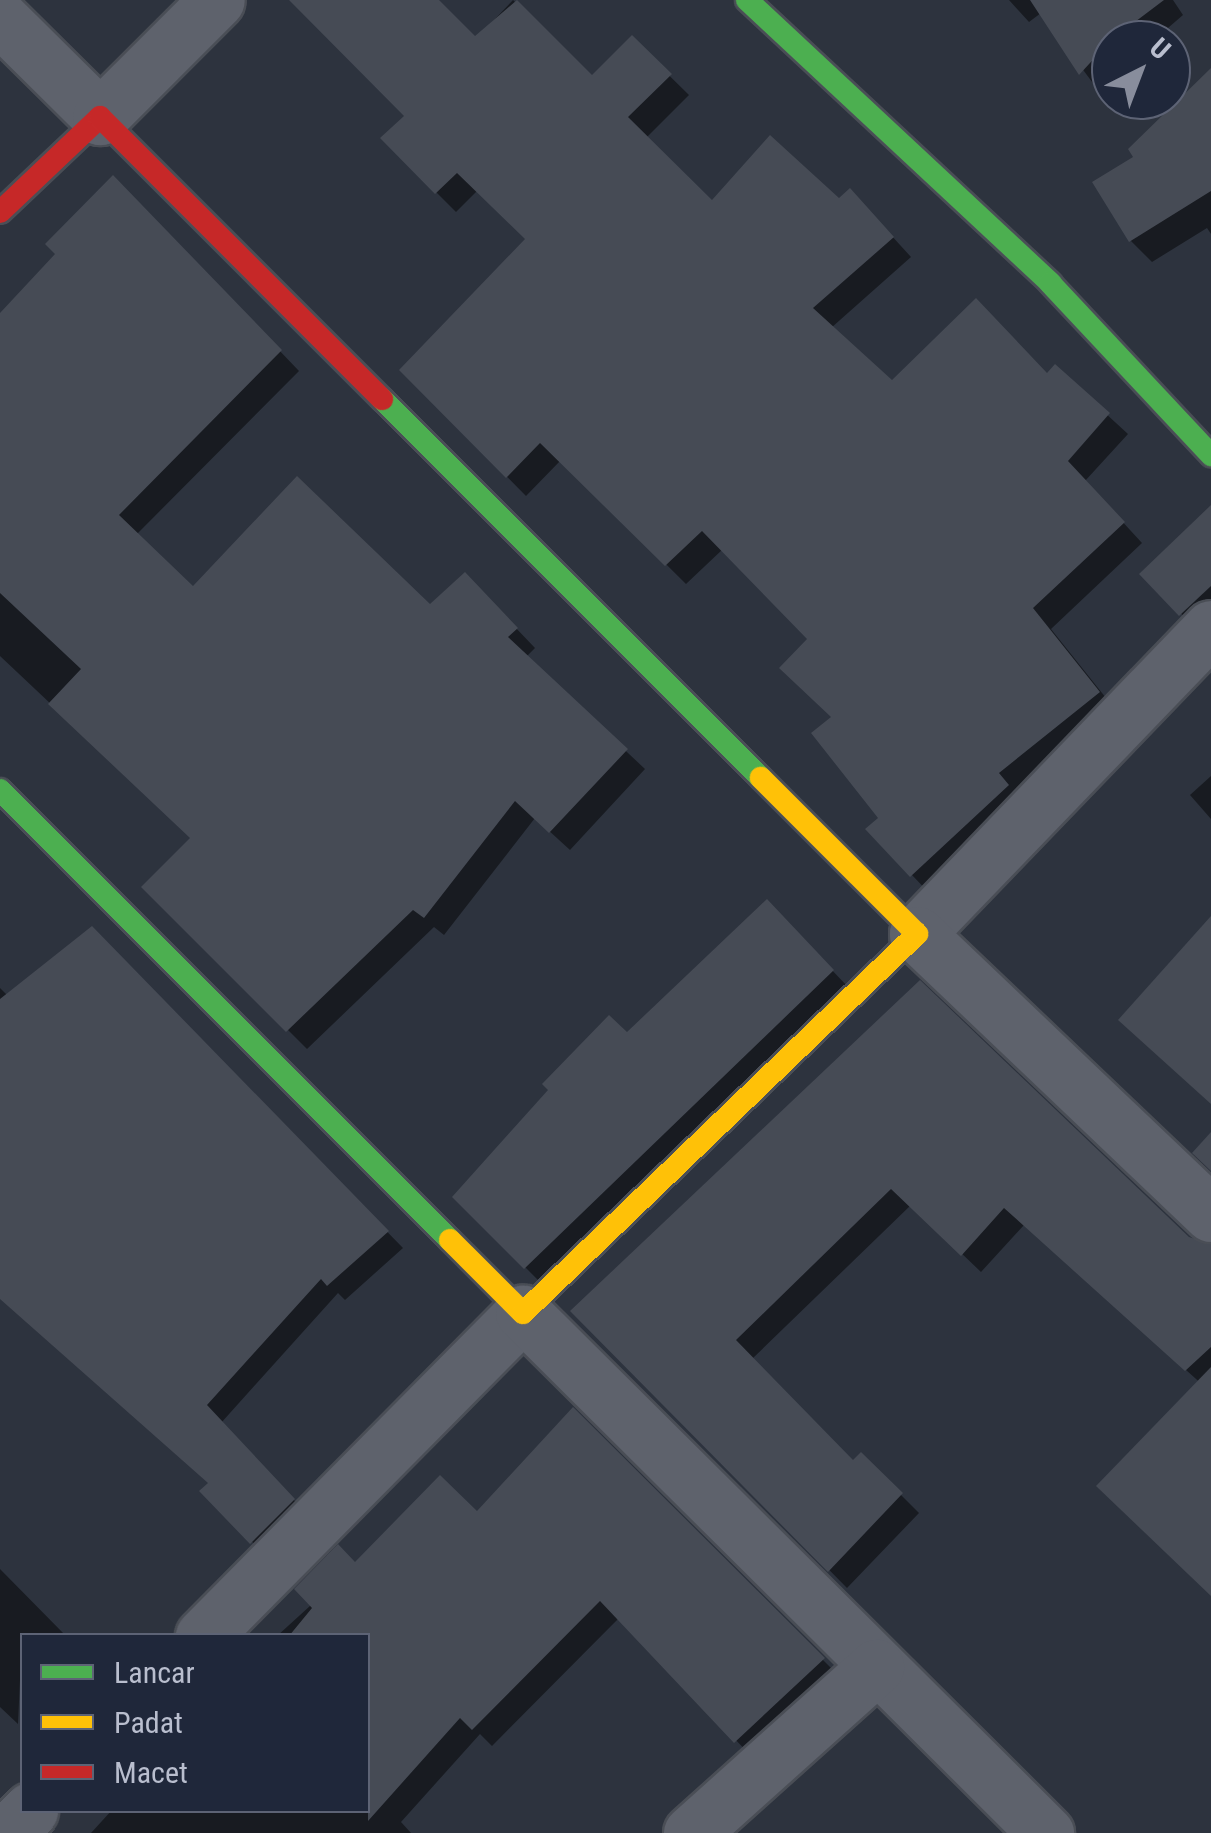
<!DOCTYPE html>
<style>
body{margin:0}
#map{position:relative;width:1211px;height:1833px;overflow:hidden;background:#2d333e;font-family:"Roboto Condensed",sans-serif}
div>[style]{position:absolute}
.shadow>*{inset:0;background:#0007}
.building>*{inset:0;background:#464b55}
.roads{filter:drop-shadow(2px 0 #4a4e56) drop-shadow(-2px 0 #4a4e56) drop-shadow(0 2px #4a4e56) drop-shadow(0 -2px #4a4e56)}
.street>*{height:55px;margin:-27.5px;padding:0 27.5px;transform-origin:27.5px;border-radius:27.5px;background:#5e626c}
.fast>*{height:22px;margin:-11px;padding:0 11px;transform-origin:11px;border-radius:11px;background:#4caf50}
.slow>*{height:22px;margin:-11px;padding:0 11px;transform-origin:11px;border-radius:11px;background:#ffc107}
.jam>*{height:22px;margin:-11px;padding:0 11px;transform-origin:11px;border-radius:11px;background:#c62828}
span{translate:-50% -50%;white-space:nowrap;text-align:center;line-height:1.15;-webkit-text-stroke:8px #1f273a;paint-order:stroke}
.legend{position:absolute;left:20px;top:1633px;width:350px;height:180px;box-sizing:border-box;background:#1f273a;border:2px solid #5d6375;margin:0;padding:12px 18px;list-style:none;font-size:30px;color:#b9bece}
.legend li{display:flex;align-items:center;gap:20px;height:50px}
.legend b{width:50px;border:2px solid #5d6375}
.north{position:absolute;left:1091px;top:20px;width:100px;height:100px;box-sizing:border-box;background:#1f273a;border:2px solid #5d6375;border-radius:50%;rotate:42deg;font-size:28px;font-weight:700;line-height:40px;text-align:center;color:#b9bece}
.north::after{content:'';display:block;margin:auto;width:35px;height:45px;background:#888d9c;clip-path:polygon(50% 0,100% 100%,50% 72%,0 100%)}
</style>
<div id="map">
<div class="shadow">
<i style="clip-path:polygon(293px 0,436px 0,475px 40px,513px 0,592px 78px,632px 39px,689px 95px,646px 138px,712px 203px,839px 201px,869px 211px,911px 257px,831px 328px,892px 383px,1048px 376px,1055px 367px,1128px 434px,1085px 481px,1142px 543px,1051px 629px,1118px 713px,931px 895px,912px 875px,834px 718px,811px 639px,723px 549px,686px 584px,561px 460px,526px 496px,410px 379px,528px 240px,478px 190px,456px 212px,437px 193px,384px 138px,407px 116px)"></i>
<i style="clip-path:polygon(1009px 0,1173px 0,1183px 15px,1154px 40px,1111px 40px,1111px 78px,1098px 90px,1041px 13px,1029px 22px)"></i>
<i style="clip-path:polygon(1211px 72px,1211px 234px,1207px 228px,1152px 262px,1131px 241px,1137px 158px)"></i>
<i style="clip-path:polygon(132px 197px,299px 371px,136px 535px,193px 589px,430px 608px,465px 575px,535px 648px,526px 657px,645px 769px,570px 850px,535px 818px,444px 935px,434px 927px,307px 1049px,145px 887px,193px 838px,0 656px,0 320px)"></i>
<i style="clip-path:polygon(1211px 514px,1211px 618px,1198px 631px,1143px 574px)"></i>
<i style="clip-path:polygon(1211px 776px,1211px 819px,1190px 795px)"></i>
<i style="clip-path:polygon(767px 902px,849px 988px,542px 1284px,455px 1197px,552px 1090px,627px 1036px)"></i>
<i style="clip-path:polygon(92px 930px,403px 1248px,345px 1300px,338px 1293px,221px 1423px,309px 1516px,268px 1558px,203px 1491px,210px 1484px,0 1280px,0 988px,8px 996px)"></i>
<i style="clip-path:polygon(920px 983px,1188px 1239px,1211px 1245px,1211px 1382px,1205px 1387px,1024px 1225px,981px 1272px,911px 1205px,752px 1359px,853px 1464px,861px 1455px,919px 1513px,847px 1588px,574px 1311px)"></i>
<i style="clip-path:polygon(573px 1410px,841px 1678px,754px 1759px,619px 1618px,492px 1746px,480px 1734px,401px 1822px,411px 1833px,91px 1833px,112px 1810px,368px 1810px,368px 1636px,277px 1636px,355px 1565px,477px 1514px)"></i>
<i style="clip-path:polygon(0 1569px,66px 1636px,22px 1636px,18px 1724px,0 1707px)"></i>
</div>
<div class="building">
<i style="clip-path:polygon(289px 0,439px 0,475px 36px,517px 0,592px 75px,632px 35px,672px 74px,628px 117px,712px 200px,770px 135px,839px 198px,850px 188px,894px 237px,813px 308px,892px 380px,976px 298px,1047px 373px,1055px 364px,1110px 413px,1068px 461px,1125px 522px,1033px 608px,1100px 692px,999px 773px,1009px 785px,910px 877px,865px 829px,878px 818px,811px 733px,831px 717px,779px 668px,807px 639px,702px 531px,665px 566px,540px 443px,506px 478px,399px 370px,525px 239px,457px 173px,435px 194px,380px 138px,404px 116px)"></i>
<i style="clip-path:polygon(1030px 0,1164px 0,1111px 40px,1079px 75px)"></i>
<i style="clip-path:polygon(1211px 68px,1211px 191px,1129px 242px,1092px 182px,1133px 157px,1128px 149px)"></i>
<i style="clip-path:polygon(113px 175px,282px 350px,119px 515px,193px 586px,297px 476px,430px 604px,465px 572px,518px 628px,508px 637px,628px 749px,549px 833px,515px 801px,424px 918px,413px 910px,286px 1032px,141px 887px,190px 838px,48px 704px,81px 669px,0 593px,0 313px,55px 254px,45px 244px)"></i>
<i style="clip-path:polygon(1211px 505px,1211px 586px,1179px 616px,1139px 574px)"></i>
<i style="clip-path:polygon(767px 899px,834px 970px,524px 1269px,452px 1197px,548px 1090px,542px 1084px,609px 1015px,627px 1032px)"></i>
<i style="clip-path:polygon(1211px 916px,1211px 1104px,1118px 1020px)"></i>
<i style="clip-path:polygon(92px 926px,389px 1231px,327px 1286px,321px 1279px,207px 1405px,295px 1499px,250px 1544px,199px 1491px,208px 1483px,0 1299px,0 999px)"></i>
<i style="clip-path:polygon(920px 980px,1189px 1237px,1211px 1244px,1211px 1347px,1185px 1371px,1004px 1208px,961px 1256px,891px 1189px,736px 1340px,853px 1460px,861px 1452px,903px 1493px,828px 1572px,570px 1311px)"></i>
<i style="clip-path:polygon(1211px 1132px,1211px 1171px,1192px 1153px)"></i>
<i style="clip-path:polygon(1211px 1367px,1211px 1596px,1096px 1486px)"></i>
<i style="clip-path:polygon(573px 1407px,825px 1658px,734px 1743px,600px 1601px,472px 1730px,460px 1718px,368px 1821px,368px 1636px,289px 1636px,312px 1608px,294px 1589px,338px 1544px,355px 1562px,440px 1475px,477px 1511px)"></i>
</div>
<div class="roads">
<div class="street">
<i style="left:0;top:18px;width:141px;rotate:44.7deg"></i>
<i style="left:100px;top:117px;width:165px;rotate:-45deg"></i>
<i style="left:1211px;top:628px;width:424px;rotate:133.9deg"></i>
<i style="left:917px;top:934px;width:406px;rotate:43.6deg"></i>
<i style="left:203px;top:1636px;width:455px;rotate:-45.3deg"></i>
<i style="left:523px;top:1313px;width:738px;rotate:44.84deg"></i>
<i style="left:8px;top:1833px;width:32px;rotate:-46deg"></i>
<i style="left:691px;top:1833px;width:249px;rotate:-41.9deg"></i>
</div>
<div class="fast">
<i style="left:747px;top:0;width:415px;rotate:43deg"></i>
<i style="left:1050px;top:283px;width:236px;rotate:46.9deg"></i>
<i style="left:382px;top:399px;width:536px;rotate:45deg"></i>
<i style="left:0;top:790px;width:636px;rotate:45deg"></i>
</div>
<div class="slow">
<i style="left:450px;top:1240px;width:103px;rotate:45deg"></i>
<i style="left:523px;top:1313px;width:547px;rotate:-43.89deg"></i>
<i style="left:917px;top:934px;width:221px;rotate:-135deg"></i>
</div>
<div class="jam">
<i style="left:0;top:212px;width:138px;rotate:-43.5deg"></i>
<i style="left:100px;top:117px;width:399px;rotate:45deg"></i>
</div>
</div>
<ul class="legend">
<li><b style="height:12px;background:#4caf50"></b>Lancar</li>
<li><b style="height:12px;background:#ffc107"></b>Padat</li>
<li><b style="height:12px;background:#c62828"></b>Macet</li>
</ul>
<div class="north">U</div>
</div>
